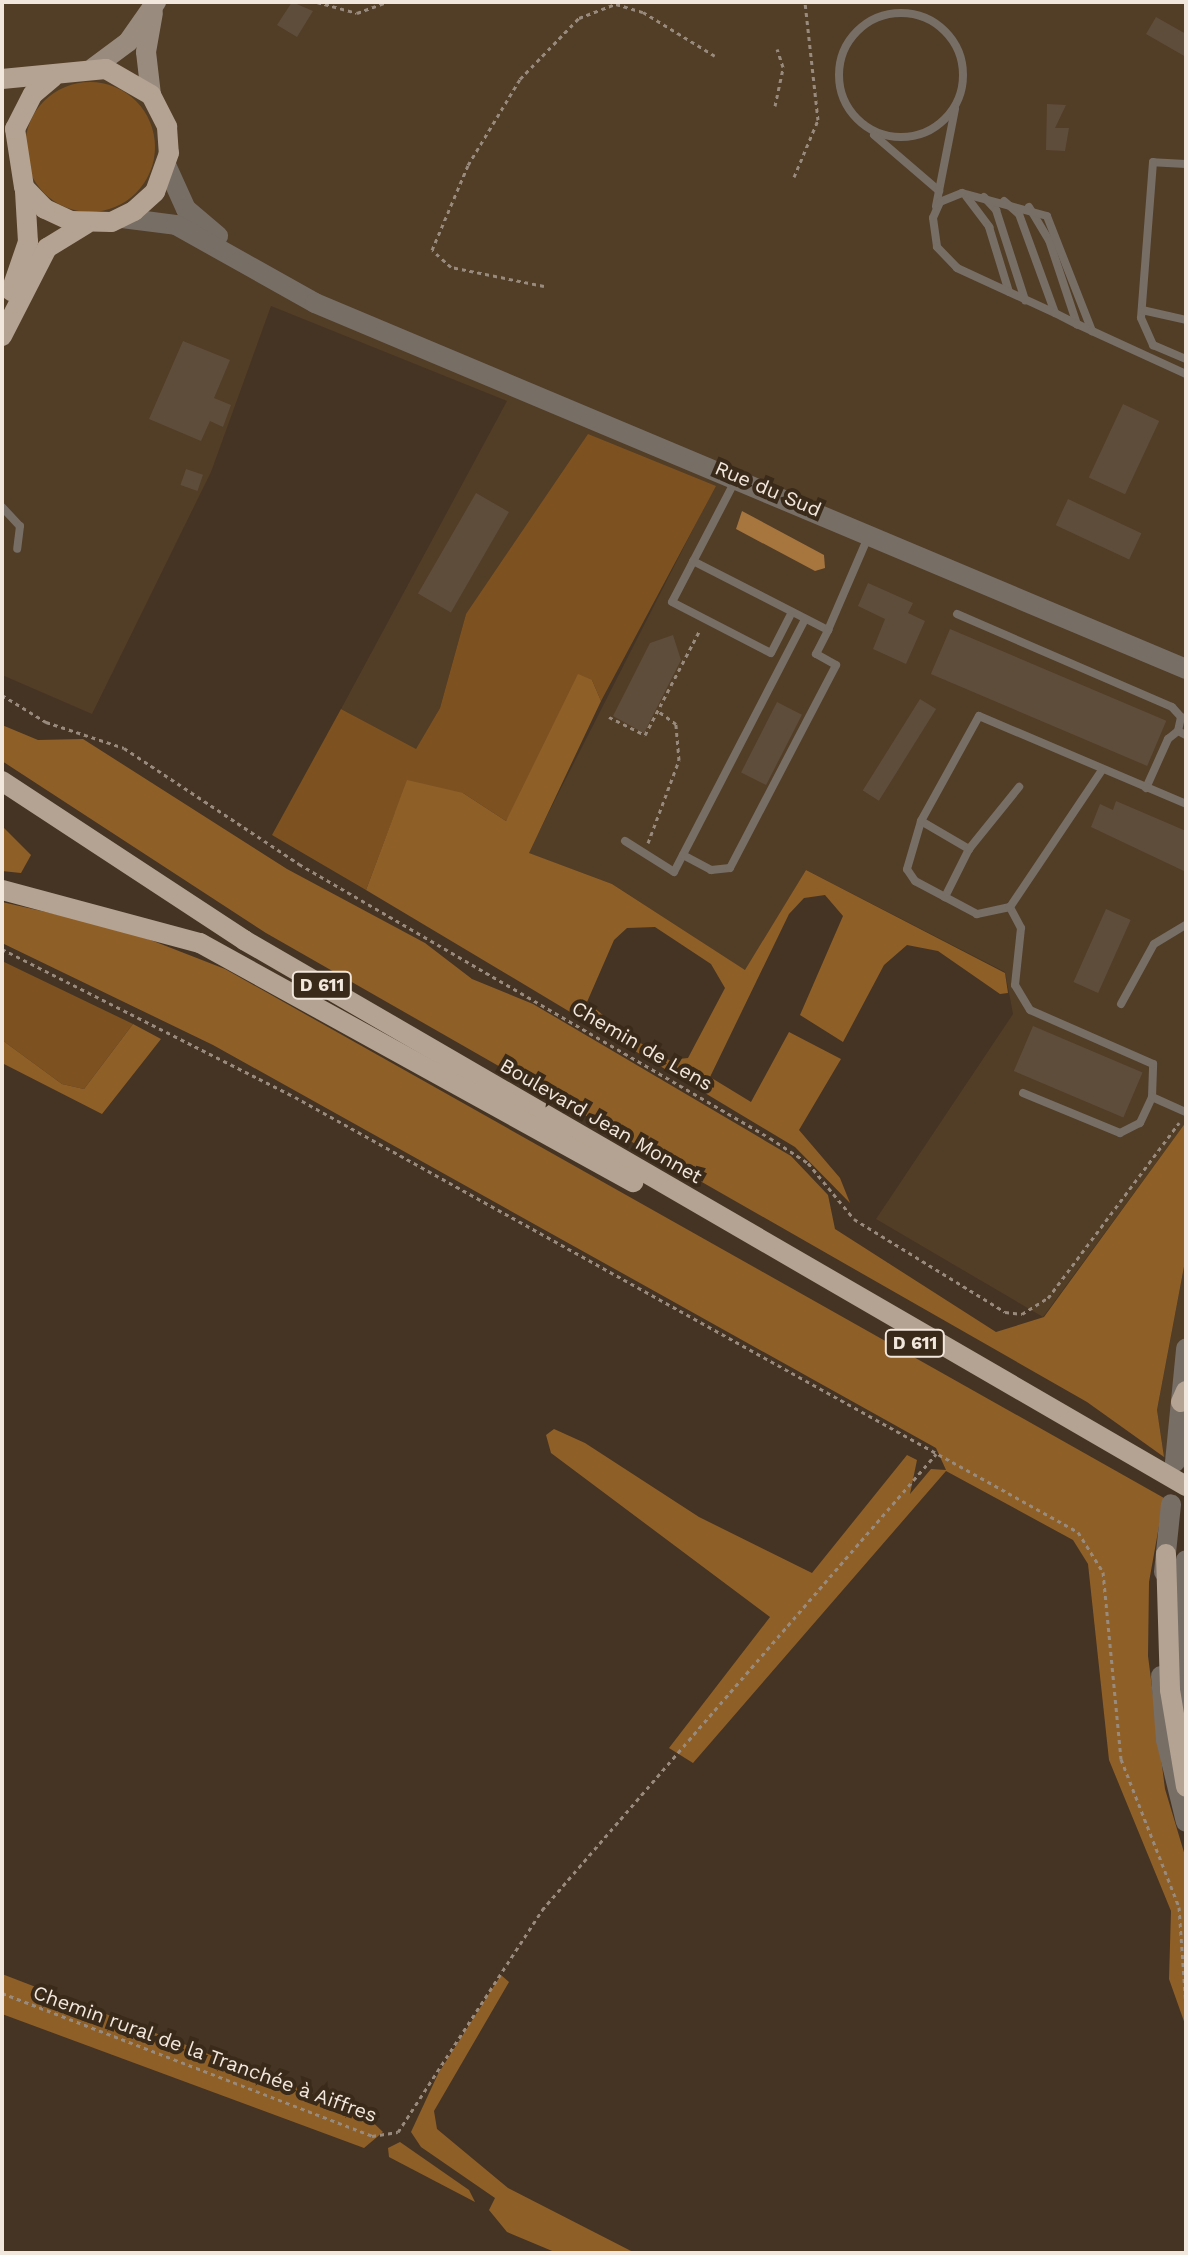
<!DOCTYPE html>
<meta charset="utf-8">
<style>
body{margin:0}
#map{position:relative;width:1188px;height:2255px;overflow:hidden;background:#453423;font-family:"Work Sans",sans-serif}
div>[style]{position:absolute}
.built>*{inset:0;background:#523d26}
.green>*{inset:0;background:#7d5220}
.round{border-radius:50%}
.forest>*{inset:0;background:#8f5f28}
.water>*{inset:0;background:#a7763f}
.building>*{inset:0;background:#5f4d3b;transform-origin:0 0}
.path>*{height:3px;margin-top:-1.5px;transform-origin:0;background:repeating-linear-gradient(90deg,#988a7c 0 4px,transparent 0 8px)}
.service>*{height:8px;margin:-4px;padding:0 4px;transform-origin:4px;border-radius:4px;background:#776e66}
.service>.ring{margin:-4px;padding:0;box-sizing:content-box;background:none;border:8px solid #776e66;border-radius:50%}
.tertiary>*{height:20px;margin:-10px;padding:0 10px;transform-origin:10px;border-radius:10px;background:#776e66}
.secondary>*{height:20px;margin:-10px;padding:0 10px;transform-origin:10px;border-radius:10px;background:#998c7f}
.primary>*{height:20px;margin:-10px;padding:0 10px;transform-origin:10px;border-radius:10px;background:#b4a392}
span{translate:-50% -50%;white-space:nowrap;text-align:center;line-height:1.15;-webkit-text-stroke:8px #3a2a19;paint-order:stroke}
.shield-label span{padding:2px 6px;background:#3a2a19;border:2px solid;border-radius:6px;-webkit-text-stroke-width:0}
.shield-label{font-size:18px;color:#f2e7dd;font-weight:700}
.street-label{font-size:20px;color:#f2e7dd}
.frame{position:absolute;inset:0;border:4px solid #f2e7dd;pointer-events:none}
</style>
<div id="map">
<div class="built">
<i style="clip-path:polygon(2px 2px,1186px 2px,1186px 1122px,1043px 1317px,876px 1219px,1013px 1014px,1005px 972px,806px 870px,746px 971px,612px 884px,528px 853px,715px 486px,466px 614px,440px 708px,416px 750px,341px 709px,507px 401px,271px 306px,211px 472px,92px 714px,2px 675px)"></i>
<i style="clip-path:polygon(1186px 1256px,1186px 1470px,1164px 1457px,1157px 1410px)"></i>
</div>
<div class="green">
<i class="round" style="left:25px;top:82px;width:130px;height:130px"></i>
<i style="clip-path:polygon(588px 434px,716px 486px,601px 701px,592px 680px,506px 821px,463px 793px,395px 813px,366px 890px,272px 835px,341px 709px,416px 749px,440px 708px,466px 614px)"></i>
<i style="clip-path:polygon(2px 961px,133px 1024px,84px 1089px,62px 1084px,2px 1040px)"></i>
</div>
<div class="forest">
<i style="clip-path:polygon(578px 674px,592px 680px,601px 701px,529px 853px,612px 884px,745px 970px,806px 870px,1005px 973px,1008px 993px,1000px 994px,938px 951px,907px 945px,884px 965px,843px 1042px,800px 1015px,843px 916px,825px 895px,804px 898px,789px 914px,710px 1077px,751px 1102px,789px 1032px,841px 1059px,799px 1130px,840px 1178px,850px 1203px,795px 1147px,630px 1048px,632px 1038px,669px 1060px,688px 1058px,725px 988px,711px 964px,655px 927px,627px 928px,614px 940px,587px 1002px,626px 1034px,622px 1043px,366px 890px,407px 780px,463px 793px,506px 821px)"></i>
<i style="clip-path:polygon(2px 725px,38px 740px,83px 739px,287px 869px,425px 943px,472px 979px,533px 1004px,791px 1156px,828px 1195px,835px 1229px,996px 1332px,1044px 1317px,1186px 1122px,1186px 1256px,1157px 1410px,1164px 1457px,1087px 1402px,266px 933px,2px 761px)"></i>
<i style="clip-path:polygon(2px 826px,31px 855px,21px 873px,2px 871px)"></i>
<i style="clip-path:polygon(2px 902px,125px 930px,225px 969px,1164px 1498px,1149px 1582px,1148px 1656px,1165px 1789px,1186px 1859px,1186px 2027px,1169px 1979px,1171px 1911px,1109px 1760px,1088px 1564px,1073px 1540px,946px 1471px,693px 1763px,669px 1748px,770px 1617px,551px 1453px,546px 1435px,554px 1429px,585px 1443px,699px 1517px,812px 1573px,907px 1455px,917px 1460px,910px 1494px,931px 1469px,946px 1470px,936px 1448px,213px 1045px,2px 943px)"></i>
<i style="clip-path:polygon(133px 1024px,161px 1039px,102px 1114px,2px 1063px,2px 1040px,62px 1084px,84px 1089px)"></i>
<i style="clip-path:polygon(2px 1974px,363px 2113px,383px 2132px,364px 2148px,2px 2014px)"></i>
<i style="clip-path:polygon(501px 1975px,509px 1982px,434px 2111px,437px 2129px,508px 2188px,635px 2253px,557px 2253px,507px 2232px,489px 2210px,495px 2198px,421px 2147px,411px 2132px,438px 2074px)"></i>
<i style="clip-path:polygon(400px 2142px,469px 2190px,475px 2202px,389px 2157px,388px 2148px)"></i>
</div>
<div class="water">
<i style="clip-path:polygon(742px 511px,824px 555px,825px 568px,815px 571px,736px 529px)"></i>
</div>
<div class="building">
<i style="clip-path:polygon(292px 2px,313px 11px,297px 37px,277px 25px)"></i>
<i style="clip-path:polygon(1156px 17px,1186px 34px,1186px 57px,1146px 34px)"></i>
<i style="clip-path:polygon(1047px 104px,1066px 105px,1055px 128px,1069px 128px,1065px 151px,1046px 150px)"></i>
<i style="clip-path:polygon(183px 341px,230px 360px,214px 398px,231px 405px,223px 427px,210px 421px,201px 441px,149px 419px)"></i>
<i style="left:1123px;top:404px;width:40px;height:81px;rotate:25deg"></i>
<i style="left:186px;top:469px;width:18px;height:17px;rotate:19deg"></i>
<i style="left:476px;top:493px;width:38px;height:116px;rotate:30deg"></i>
<i style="left:1068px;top:499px;width:81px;height:29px;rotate:25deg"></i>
<i style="clip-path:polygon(868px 583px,913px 603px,908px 613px,925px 621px,906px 664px,873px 649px,885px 619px,858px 606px)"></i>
<i style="left:950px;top:629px;width:235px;height:49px;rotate:23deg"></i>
<i style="clip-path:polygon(673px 635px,681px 660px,644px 733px,613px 716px,650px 643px)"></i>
<i style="left:920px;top:699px;width:19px;height:108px;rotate:32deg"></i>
<i style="left:777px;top:702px;width:28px;height:79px;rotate:27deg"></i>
<i style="clip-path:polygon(1116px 801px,1186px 831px,1186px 872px,1091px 827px,1100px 804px,1113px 810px)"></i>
<i style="left:1106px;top:909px;width:27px;height:80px;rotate:24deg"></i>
<i style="left:1033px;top:1026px;width:119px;height:49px;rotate:23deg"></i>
</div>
<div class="path">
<i style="left:317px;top:2px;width:41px;rotate:15.4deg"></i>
<i style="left:357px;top:13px;width:33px;rotate:-20deg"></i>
<i style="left:775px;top:106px;width:40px;rotate:-78deg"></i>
<i style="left:783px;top:67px;width:19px;rotate:-108deg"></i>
<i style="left:794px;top:177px;width:62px;rotate:-67.2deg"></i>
<i style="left:818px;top:120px;width:119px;rotate:-96.3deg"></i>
<i style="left:544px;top:286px;width:95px;rotate:-168.5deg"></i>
<i style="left:451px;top:267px;width:25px;rotate:-138deg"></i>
<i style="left:432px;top:250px;width:92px;rotate:-67deg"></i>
<i style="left:468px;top:165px;width:100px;rotate:-58.8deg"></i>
<i style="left:520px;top:79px;width:85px;rotate:-46deg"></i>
<i style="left:579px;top:18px;width:40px;rotate:-21deg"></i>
<i style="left:616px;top:4px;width:28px;rotate:17deg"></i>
<i style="left:643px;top:12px;width:84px;rotate:31.4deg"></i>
<i style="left:2px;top:695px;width:52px;rotate:31.5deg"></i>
<i style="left:46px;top:722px;width:82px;rotate:18.4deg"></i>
<i style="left:124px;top:748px;width:210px;rotate:33.5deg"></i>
<i style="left:299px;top:864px;width:545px;rotate:30.19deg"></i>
<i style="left:770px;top:1138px;width:45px;rotate:33.3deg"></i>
<i style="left:808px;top:1163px;width:72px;rotate:50.6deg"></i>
<i style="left:854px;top:1219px;width:177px;rotate:31.6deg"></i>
<i style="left:1005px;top:1312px;width:17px;rotate:7deg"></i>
<i style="left:1022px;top:1314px;width:31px;rotate:-32deg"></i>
<i style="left:1048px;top:1298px;width:219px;rotate:-53.2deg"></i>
<i style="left:609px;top:717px;width:40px;rotate:26.6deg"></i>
<i style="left:645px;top:735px;width:119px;rotate:-62.4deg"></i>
<i style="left:648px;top:843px;width:89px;rotate:-69.5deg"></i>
<i style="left:679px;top:760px;width:36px;rotate:-95deg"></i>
<i style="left:676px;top:724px;width:22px;rotate:-144deg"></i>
<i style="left:2px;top:949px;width:328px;rotate:26.8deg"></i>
<i style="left:295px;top:1097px;width:896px;rotate:29.05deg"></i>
<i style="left:1078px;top:1532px;width:47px;rotate:58deg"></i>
<i style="left:1103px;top:1572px;width:188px;rotate:84.5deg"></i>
<i style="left:1121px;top:1759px;width:159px;rotate:68.6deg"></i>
<i style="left:1179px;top:1907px;width:101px;rotate:86deg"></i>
<i style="left:2px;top:1993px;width:397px;rotate:21.1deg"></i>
<i style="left:372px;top:2136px;width:26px;rotate:-9deg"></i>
<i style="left:398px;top:2132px;width:265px;rotate:-57deg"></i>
<i style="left:542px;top:1910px;width:603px;rotate:-49.17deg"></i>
</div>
<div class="service">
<i class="ring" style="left:839px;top:13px;width:116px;height:116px"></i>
<i style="left:874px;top:135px;width:86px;rotate:40.7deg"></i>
<i style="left:1186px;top:164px;width:33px;rotate:-177deg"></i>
<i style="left:1153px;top:162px;width:156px;rotate:94.4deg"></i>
<i style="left:1141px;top:318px;width:30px;rotate:66deg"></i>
<i style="left:1153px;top:345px;width:36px;rotate:23deg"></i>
<i style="left:966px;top:196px;width:39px;rotate:53deg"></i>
<i style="left:989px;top:227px;width:68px;rotate:72.9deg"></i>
<i style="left:984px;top:197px;width:18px;rotate:47deg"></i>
<i style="left:996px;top:210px;width:95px;rotate:72.1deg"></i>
<i style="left:1004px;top:201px;width:20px;rotate:41deg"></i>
<i style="left:1019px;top:214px;width:105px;rotate:70deg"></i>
<i style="left:936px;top:206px;width:99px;rotate:-78.9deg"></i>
<i style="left:1029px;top:207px;width:39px;rotate:59deg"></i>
<i style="left:1049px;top:240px;width:89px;rotate:71.6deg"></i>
<i style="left:1142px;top:310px;width:45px;rotate:12.8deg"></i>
<i style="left:1092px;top:331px;width:123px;rotate:-111.4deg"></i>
<i style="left:1047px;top:216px;width:88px;rotate:-164.9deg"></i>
<i style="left:962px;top:193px;width:24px;rotate:158deg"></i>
<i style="left:940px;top:202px;width:17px;rotate:114deg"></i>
<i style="left:933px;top:218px;width:29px;rotate:82deg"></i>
<i style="left:937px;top:247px;width:29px;rotate:46deg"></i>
<i style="left:957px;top:268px;width:108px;rotate:24.7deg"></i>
<i style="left:1055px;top:313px;width:25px;rotate:27deg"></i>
<i style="left:1077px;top:324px;width:17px;rotate:25deg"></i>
<i style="left:1092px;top:331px;width:103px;rotate:24.6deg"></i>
<i style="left:735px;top:481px;width:136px;rotate:117.5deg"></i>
<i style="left:672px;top:602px;width:111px;rotate:27.3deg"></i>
<i style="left:771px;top:653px;width:46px;rotate:-62.9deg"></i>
<i style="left:2px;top:507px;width:26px;rotate:47deg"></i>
<i style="left:20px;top:526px;width:23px;rotate:97deg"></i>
<i style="left:693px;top:561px;width:152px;rotate:27.1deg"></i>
<i style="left:828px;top:630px;width:103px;rotate:-66.7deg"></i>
<i style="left:957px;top:614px;width:234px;rotate:23.4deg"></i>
<i style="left:1172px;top:707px;width:13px;rotate:48deg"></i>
<i style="left:1181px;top:717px;width:14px;rotate:102deg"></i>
<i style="left:1146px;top:788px;width:54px;rotate:-65.8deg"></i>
<i style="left:1168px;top:739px;width:13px;rotate:-39deg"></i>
<i style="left:1178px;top:731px;width:9px;rotate:27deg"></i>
<i style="left:921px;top:821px;width:56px;rotate:30.3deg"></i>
<i style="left:969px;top:849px;width:54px;rotate:116.6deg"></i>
<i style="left:625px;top:841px;width:58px;rotate:32.3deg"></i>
<i style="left:674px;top:872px;width:285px;rotate:-62.6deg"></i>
<i style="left:969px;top:849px;width:80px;rotate:-51.1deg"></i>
<i style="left:683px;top:855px;width:32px;rotate:28deg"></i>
<i style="left:711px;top:870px;width:19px;rotate:-6deg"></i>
<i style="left:730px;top:868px;width:229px;rotate:-62.4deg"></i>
<i style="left:836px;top:665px;width:23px;rotate:-151deg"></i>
<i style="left:816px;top:654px;width:27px;rotate:-63deg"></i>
<i style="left:1010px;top:907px;width:34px;rotate:168deg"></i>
<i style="left:977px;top:914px;width:70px;rotate:-152deg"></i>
<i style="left:915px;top:881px;width:14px;rotate:-124deg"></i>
<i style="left:907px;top:869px;width:50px;rotate:-73.7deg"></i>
<i style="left:921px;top:821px;width:120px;rotate:-61.1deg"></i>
<i style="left:979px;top:716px;width:225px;rotate:23deg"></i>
<i style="left:1121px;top:1004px;width:68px;rotate:-61.2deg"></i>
<i style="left:1154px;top:944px;width:37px;rotate:-31deg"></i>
<i style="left:1023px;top:1093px;width:105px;rotate:22.4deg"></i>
<i style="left:1120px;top:1133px;width:22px;rotate:-27deg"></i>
<i style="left:1140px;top:1123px;width:29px;rotate:-65deg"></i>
<i style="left:1152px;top:1097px;width:33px;rotate:-88deg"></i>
<i style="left:1153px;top:1064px;width:134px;rotate:-156.3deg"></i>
<i style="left:1030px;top:1010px;width:29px;rotate:-121deg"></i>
<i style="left:1015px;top:985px;width:57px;rotate:-84deg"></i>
<i style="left:1021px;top:928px;width:24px;rotate:-118deg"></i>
<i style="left:1010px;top:907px;width:165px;rotate:-56.1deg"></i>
<i style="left:1152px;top:1097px;width:37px;rotate:24deg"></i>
</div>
<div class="tertiary">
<i style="left:167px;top:167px;width:46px;rotate:65.7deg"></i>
<i style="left:186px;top:209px;width:42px;rotate:40.2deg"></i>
<i style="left:122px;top:218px;width:54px;rotate:7.4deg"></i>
<i style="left:176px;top:225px;width:159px;rotate:29.3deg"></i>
<i style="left:315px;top:303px;width:945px;rotate:22.79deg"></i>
<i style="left:1175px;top:1462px;width:114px;rotate:-84.4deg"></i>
<i style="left:1164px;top:1572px;width:68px;rotate:-84.1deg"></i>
<i style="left:1161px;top:1676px;width:64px;rotate:85.5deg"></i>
<i style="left:1166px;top:1740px;width:84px;rotate:76.3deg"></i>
<i style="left:1185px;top:1730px;width:64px;rotate:-94.5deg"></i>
<i style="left:1180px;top:1666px;width:106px;rotate:-86.8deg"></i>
</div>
<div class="secondary">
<i style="left:93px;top:68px;width:44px;rotate:-36.6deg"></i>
<i style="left:128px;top:42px;width:49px;rotate:-55deg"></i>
<i style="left:151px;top:95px;width:43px;rotate:-96.6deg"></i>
<i style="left:146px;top:52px;width:40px;rotate:-80deg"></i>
</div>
<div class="primary">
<i style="left:2px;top:79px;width:104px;rotate:-5.5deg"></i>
<i style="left:106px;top:69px;width:52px;rotate:30deg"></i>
<i style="left:151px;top:95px;width:36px;rotate:63deg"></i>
<i style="left:167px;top:127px;width:26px;rotate:86deg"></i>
<i style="left:169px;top:153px;width:41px;rotate:109.7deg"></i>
<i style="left:155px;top:192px;width:28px;rotate:138deg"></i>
<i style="left:134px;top:211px;width:25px;rotate:154deg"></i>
<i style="left:111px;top:222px;width:40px;rotate:-178.6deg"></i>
<i style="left:71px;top:221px;width:29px;rotate:-155deg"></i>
<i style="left:45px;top:209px;width:30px;rotate:-134deg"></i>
<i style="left:24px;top:187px;width:59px;rotate:-98.8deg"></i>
<i style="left:15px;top:129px;width:39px;rotate:-63deg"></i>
<i style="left:33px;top:94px;width:26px;rotate:-40deg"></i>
<i style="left:11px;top:291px;width:52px;rotate:-70.9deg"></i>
<i style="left:28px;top:242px;width:51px;rotate:-93.4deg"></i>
<i style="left:2px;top:336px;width:99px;rotate:-62.9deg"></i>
<i style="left:47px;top:248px;width:46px;rotate:-31.6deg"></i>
<i style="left:2px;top:781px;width:290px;rotate:33.3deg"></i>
<i style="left:244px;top:940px;width:1089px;rotate:30.1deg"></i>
<i style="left:2px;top:890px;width:205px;rotate:15deg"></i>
<i style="left:200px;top:943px;width:495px;rotate:28.9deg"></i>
<i style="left:1181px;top:1402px;width:12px;rotate:-66deg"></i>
<i style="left:1166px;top:1554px;width:136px;rotate:88.3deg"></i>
<i style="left:1170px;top:1690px;width:98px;rotate:80.6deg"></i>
</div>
<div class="shield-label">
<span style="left:322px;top:985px">D 611</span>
<span style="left:915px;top:1343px">D 611</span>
</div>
<div class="street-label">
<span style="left:768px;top:489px;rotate:23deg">Rue du Sud</span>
<span style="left:642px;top:1046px;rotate:30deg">Chemin de Lens</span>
<span style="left:601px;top:1121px;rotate:30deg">Boulevard Jean Monnet</span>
<span style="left:205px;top:2054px;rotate:20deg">Chemin rural de la Tranchée à Aiffres</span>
</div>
<div class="frame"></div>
</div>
